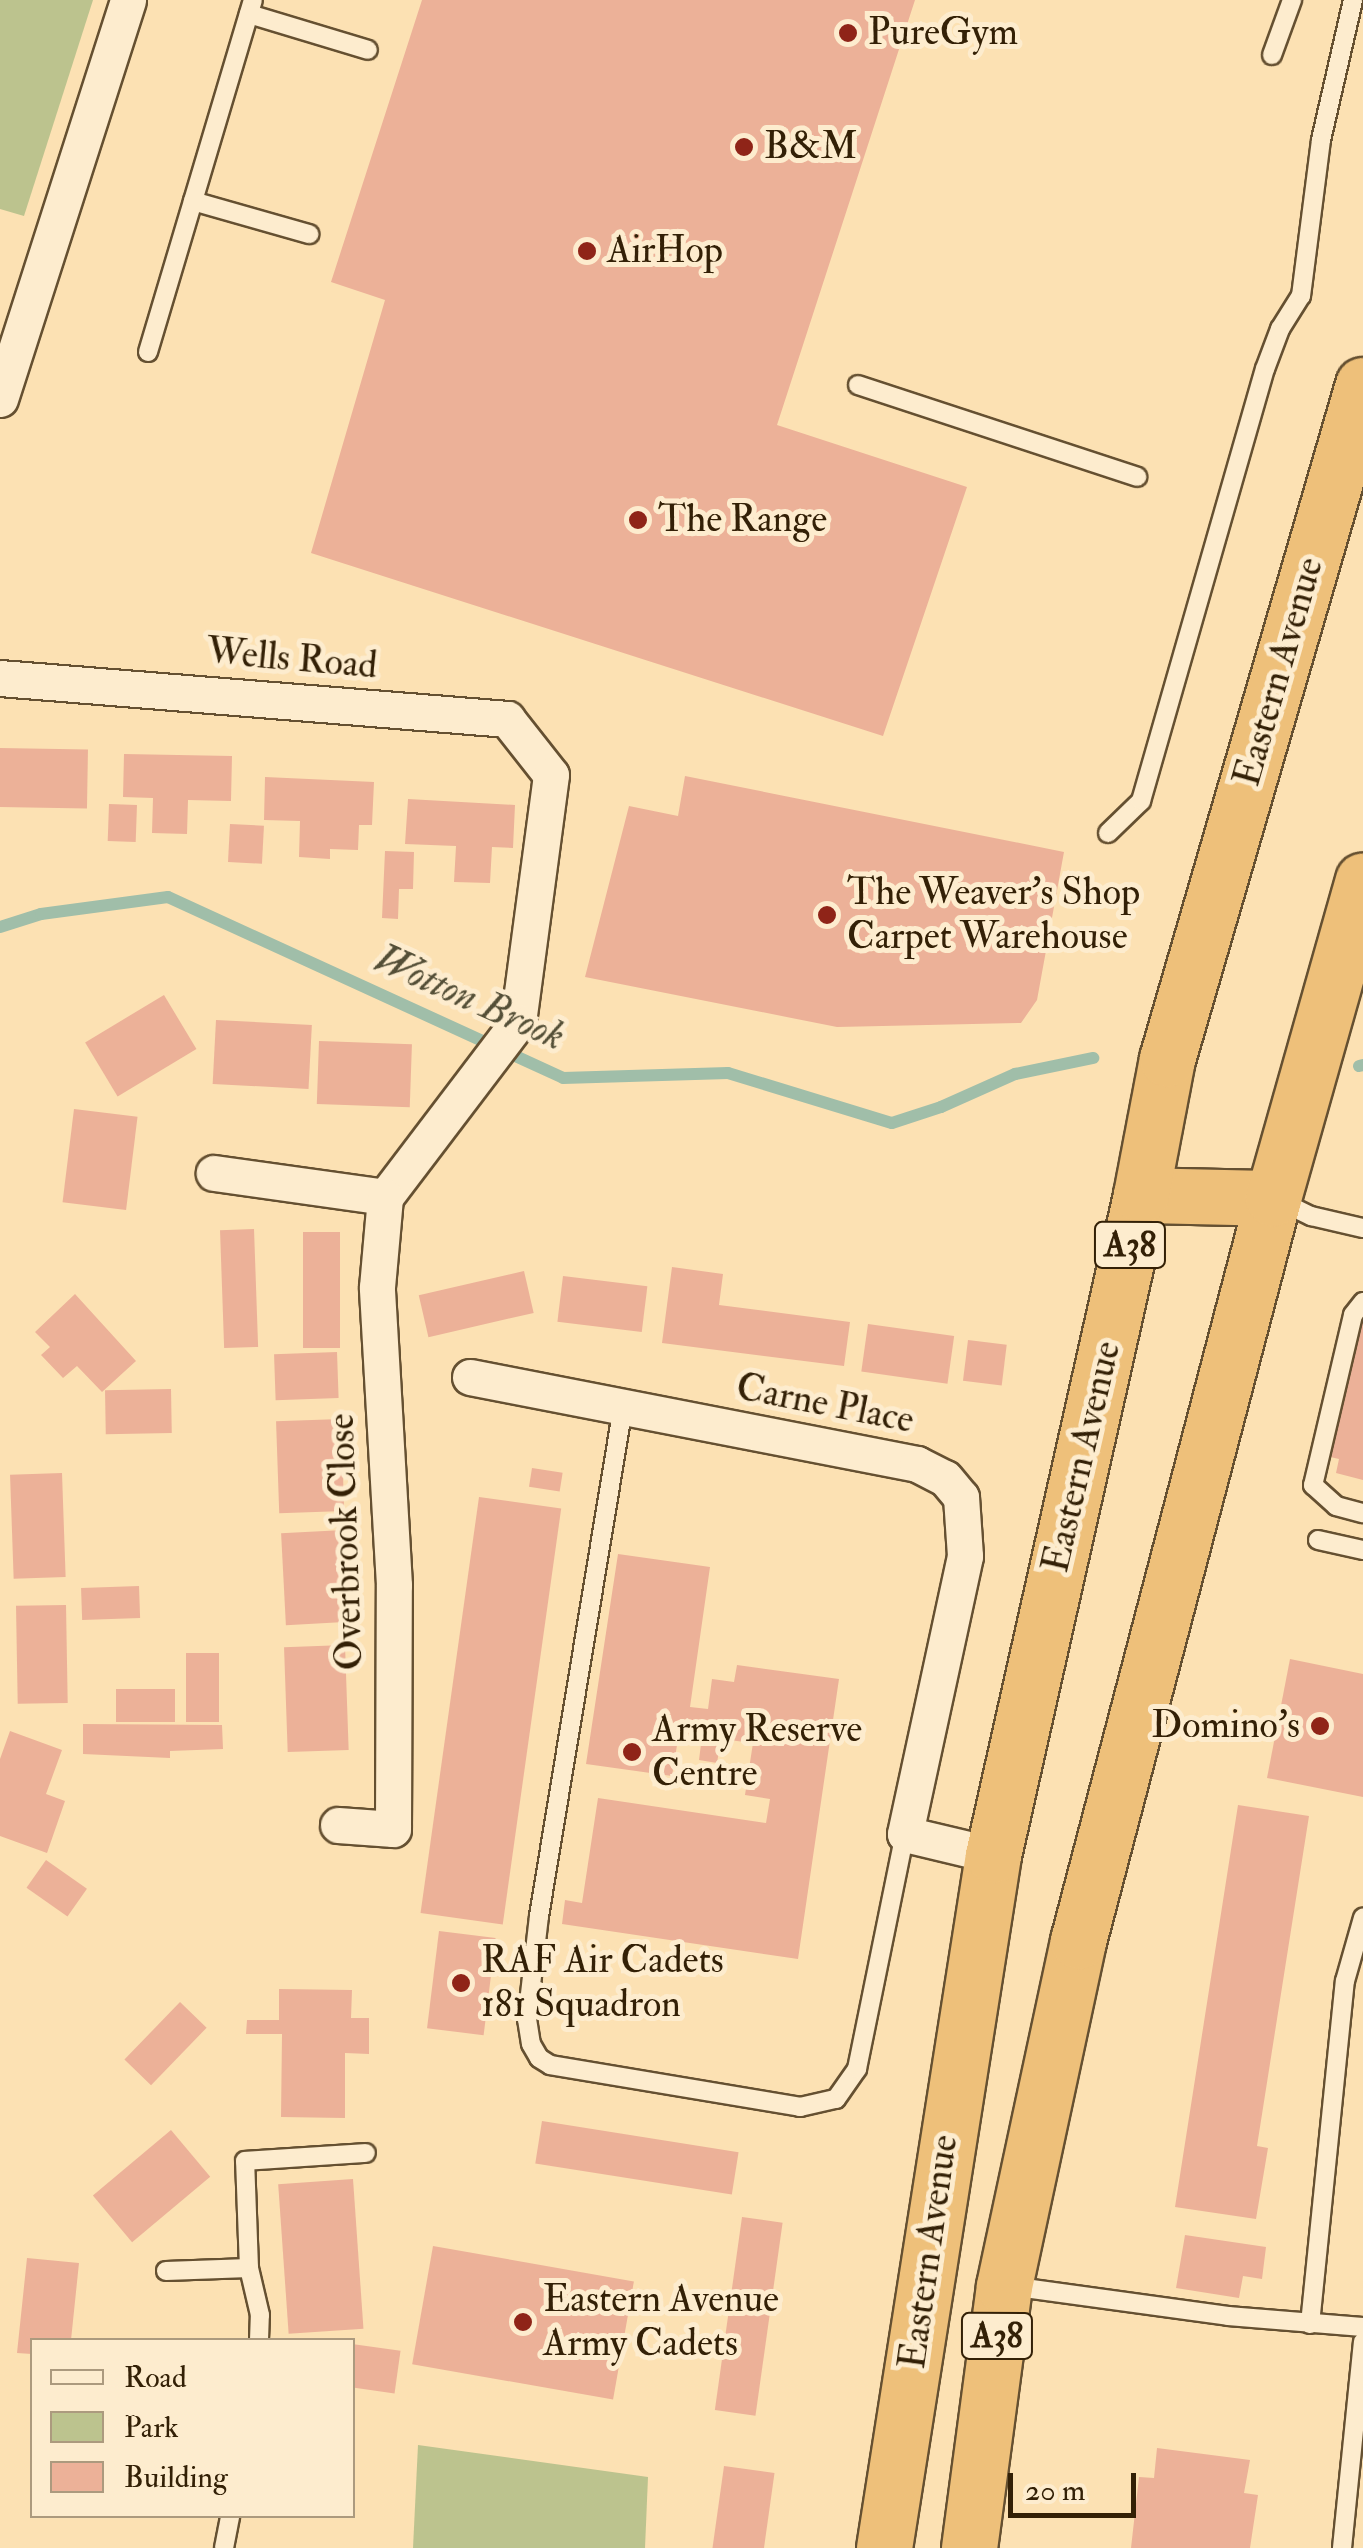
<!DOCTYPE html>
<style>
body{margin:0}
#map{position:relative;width:1363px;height:2548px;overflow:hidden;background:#fce1b3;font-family:"IM FELL Double Pica",serif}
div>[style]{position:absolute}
.green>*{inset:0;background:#bcc38e}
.stream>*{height:12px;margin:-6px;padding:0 6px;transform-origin:6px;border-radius:6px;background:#a0bea9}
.building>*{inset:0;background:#ecb198;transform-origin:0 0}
.roads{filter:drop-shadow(2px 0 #655031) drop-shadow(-2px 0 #655031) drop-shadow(0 2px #655031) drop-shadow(0 -2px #655031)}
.lane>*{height:18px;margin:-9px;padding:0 9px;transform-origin:9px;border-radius:9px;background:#fdecce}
.street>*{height:35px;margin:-17.5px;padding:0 17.5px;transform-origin:17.5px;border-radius:17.5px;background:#fdecce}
.highway>*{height:55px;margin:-27.5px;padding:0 27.5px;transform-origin:27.5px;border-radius:27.5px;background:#eec07a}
.dots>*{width:28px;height:28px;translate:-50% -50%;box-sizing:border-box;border:5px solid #fdecce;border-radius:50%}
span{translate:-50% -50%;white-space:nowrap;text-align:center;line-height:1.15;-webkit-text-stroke:10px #fdecce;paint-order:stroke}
.shield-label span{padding:2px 8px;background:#fdecce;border:2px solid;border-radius:8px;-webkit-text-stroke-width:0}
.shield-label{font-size:35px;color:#332006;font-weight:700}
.poi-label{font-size:38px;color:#332006}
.left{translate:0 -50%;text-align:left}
.right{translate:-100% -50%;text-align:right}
.street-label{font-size:38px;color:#332006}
.water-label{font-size:40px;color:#544f37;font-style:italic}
.legend{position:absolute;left:30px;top:2338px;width:325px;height:180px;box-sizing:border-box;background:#fdecce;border:2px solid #ac9a7e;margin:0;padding:12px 18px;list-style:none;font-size:30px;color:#332006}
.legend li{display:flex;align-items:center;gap:20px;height:50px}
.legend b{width:50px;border:2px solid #ac9a7e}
.scale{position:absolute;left:1008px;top:2473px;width:128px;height:45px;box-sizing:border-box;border:5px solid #332006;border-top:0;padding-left:12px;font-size:30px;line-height:35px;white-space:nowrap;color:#332006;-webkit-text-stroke:8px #fdecce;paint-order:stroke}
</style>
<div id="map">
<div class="green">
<i style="clip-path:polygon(0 0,93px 0,24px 216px,0 209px)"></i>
<i style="clip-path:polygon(418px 2445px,648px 2477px,645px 2548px,413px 2548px)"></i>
</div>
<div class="stream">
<i style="left:0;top:927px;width:43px;rotate:-17.6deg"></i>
<i style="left:41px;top:914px;width:128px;rotate:-7.6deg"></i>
<i style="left:168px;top:897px;width:434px;rotate:24.6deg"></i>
<i style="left:563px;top:1078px;width:165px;rotate:-1.7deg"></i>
<i style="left:728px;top:1073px;width:171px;rotate:17deg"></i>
<i style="left:892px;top:1123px;width:52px;rotate:-18.1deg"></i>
<i style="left:941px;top:1107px;width:81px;rotate:-24deg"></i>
<i style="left:1015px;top:1074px;width:80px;rotate:-11.6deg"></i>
<i style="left:1359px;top:1066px;width:4px;rotate:-14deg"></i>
</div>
<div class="building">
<i style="clip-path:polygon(422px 0,915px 0,777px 425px,967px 487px,883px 736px,311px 553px,385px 300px,331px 282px)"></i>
<i style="left:0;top:748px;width:88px;height:59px;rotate:1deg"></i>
<i style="clip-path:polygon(124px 754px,232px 756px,231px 801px,188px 800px,187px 834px,152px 833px,153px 798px,123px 797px)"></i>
<i style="clip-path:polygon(685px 776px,1064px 852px,1037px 1000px,1021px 1023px,837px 1027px,585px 977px,629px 806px,678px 816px)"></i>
<i style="clip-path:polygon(265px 777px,374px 782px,372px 825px,359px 825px,358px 850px,330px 849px,330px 859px,299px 857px,300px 821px,264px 820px)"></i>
<i style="clip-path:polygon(408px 799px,515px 805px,513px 848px,492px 847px,490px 883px,454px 882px,456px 846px,405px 844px)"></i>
<i style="left:109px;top:804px;width:28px;height:37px;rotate:2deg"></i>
<i style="left:230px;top:824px;width:34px;height:38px;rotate:3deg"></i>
<i style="clip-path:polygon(385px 851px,414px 852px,413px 889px,399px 889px,398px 919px,382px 918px)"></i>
<i style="left:164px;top:995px;width:63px;height:92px;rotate:59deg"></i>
<i style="left:216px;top:1020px;width:96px;height:64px;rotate:3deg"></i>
<i style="left:319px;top:1041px;width:93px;height:63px;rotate:2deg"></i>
<i style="left:74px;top:1109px;width:64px;height:94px;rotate:7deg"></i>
<i style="left:254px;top:1229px;width:118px;height:34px;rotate:88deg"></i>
<i style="left:303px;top:1232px;width:37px;height:116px"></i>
<i style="clip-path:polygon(672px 1267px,723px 1274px,719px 1305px,850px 1322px,844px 1366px,662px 1343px)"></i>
<i style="left:524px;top:1271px;width:43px;height:108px;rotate:77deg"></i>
<i style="left:563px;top:1276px;width:85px;height:46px;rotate:7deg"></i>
<i style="clip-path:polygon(75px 1294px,136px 1361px,102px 1392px,77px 1366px,63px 1378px,41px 1355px,50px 1347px,35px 1332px)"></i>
<i style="clip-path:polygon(1359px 1319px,1363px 1320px,1363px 1480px,1336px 1473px,1339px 1459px,1326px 1456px)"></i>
<i style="left:868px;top:1324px;width:87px;height:48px;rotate:8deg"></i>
<i style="left:968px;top:1340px;width:39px;height:41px;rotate:7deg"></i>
<i style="left:337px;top:1352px;width:46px;height:63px;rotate:88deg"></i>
<i style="left:171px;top:1389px;width:44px;height:66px;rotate:89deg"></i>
<i style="left:341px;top:1419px;width:92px;height:65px;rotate:88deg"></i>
<i style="left:532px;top:1468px;width:31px;height:19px;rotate:9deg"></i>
<i style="left:62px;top:1473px;width:104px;height:52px;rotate:88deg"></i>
<i style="left:479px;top:1497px;width:83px;height:420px;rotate:8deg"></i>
<i style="left:344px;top:1530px;width:92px;height:63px;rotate:87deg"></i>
<i style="clip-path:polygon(618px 1554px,710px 1567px,690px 1707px,708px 1709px,712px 1679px,734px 1682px,737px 1665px,839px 1679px,798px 1959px,562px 1924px,565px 1900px,582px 1903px,598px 1798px,766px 1823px,770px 1799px,745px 1795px,753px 1743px,721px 1739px,717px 1763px,699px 1760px,702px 1736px,679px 1733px,672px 1776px,586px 1764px)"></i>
<i style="left:139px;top:1586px;width:32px;height:58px;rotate:88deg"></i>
<i style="left:66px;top:1605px;width:98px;height:50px;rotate:89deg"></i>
<i style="left:345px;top:1645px;width:105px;height:61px;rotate:88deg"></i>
<i style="left:186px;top:1653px;width:33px;height:69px"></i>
<i style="clip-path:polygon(1290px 1659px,1363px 1674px,1363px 1797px,1267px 1778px)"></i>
<i style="left:116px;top:1689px;width:59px;height:33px"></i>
<i style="clip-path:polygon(83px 1724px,222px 1725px,223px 1749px,170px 1751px,170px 1758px,83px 1754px)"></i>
<i style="clip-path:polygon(10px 1731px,62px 1750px,46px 1794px,65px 1801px,47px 1853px,0 1836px,0 1759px)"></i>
<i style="clip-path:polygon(1238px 1805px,1309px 1816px,1257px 2146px,1268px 2148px,1256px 2219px,1175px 2207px)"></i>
<i style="left:46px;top:1860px;width:50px;height:34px;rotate:35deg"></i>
<i style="left:439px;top:1931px;width:57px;height:98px;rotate:7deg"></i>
<i style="clip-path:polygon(279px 1989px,352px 1990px,351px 2018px,369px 2018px,369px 2054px,345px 2053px,345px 2118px,281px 2117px,282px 2034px,246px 2034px,247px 2020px,279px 2020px)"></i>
<i style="left:180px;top:2002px;width:37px;height:80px;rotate:44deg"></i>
<i style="left:542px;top:2121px;width:199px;height:43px;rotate:9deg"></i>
<i style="left:171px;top:2130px;width:61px;height:102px;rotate:50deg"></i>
<i style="left:353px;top:2179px;width:150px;height:75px;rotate:86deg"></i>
<i style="left:742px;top:2217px;width:41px;height:195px;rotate:8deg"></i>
<i style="clip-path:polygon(1185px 2235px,1266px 2247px,1262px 2279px,1243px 2276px,1239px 2298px,1176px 2288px)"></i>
<i style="left:433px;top:2246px;width:204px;height:120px;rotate:10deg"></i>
<i style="clip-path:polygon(27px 2258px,79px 2263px,71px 2340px,32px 2340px,32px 2354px,17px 2353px)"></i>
<i style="left:352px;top:2344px;width:49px;height:43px;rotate:8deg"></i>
<i style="clip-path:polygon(1157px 2448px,1250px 2460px,1244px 2493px,1258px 2495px,1250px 2548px,1131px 2548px,1139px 2477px,1154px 2478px)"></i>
<i style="left:724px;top:2466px;width:51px;height:83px;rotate:8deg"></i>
</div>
<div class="roads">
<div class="lane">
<i style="left:249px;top:14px;width:124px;rotate:16.8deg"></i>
<i style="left:1272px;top:55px;width:59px;rotate:-70deg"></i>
<i style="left:193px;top:201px;width:121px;rotate:15.9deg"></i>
<i style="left:148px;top:352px;width:367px;rotate:-73.4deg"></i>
<i style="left:858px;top:385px;width:294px;rotate:18.2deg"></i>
<i style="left:1108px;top:833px;width:46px;rotate:-44.1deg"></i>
<i style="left:1141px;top:801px;width:449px;rotate:-74deg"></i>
<i style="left:1265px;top:369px;width:43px;rotate:-69.4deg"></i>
<i style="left:1280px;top:329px;width:39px;rotate:-58deg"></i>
<i style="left:1301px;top:296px;width:157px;rotate:-82.7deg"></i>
<i style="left:1321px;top:140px;width:144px;rotate:-77.1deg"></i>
<i style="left:1278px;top:1200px;width:37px;rotate:26deg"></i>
<i style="left:1311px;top:1216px;width:53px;rotate:13deg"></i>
<i style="left:1363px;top:1302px;width:16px;rotate:128deg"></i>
<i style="left:1353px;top:1315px;width:175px;rotate:103.2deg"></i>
<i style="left:1313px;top:1485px;width:31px;rotate:42deg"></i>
<i style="left:1336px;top:1506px;width:28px;rotate:15deg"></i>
<i style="left:623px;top:1407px;width:516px;rotate:99.37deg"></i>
<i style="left:539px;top:1916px;width:104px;rotate:96.6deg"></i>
<i style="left:527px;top:2019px;width:25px;rotate:81deg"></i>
<i style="left:531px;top:2044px;width:16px;rotate:60deg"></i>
<i style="left:539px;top:2058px;width:13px;rotate:32deg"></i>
<i style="left:550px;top:2065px;width:254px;rotate:9.5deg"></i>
<i style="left:800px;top:2107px;width:37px;rotate:-13deg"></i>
<i style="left:836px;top:2099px;width:37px;rotate:-55deg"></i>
<i style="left:857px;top:2069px;width:240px;rotate:-78.5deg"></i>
<i style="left:1318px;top:1540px;width:46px;rotate:12.5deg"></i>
<i style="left:166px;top:2271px;width:83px;rotate:-2.1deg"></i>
<i style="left:1010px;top:2286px;width:220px;rotate:7.8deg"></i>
<i style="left:1228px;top:2316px;width:135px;rotate:4.7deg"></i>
<i style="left:1310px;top:2324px;width:345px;rotate:-84.2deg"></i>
<i style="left:1345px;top:1981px;width:66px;rotate:-74.1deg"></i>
<i style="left:259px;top:2340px;width:25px;rotate:-88deg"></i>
<i style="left:260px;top:2315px;width:48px;rotate:-103.2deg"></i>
<i style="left:249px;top:2268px;width:107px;rotate:-92.1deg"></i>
<i style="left:245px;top:2161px;width:121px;rotate:-3.8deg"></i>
<i style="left:224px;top:2548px;width:33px;rotate:-79deg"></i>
<i style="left:1342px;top:2548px;width:207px;rotate:-84.2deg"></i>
</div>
<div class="street">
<i style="left:0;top:399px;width:419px;rotate:-72.2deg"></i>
<i style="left:0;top:678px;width:509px;rotate:4.62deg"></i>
<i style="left:507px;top:719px;width:71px;rotate:51.8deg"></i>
<i style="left:551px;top:775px;width:249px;rotate:97.6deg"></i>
<i style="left:518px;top:1022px;width:220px;rotate:127.2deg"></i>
<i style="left:385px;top:1197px;width:173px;rotate:-172deg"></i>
<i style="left:470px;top:1377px;width:455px;rotate:11deg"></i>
<i style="left:917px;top:1464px;width:31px;rotate:27deg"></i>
<i style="left:945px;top:1478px;width:25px;rotate:50deg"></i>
<i style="left:961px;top:1497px;width:59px;rotate:86.1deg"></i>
<i style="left:965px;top:1556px;width:284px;rotate:102.2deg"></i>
<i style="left:905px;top:1834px;width:90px;rotate:13.4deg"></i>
<i style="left:338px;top:1825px;width:55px;rotate:4.2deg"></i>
<i style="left:393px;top:1829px;width:244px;rotate:-89.8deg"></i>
<i style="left:394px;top:1585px;width:298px;rotate:-93.3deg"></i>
<i style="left:377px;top:1287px;width:90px;rotate:-84.9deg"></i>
</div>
<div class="highway">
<i style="left:1141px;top:1195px;width:132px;rotate:1.3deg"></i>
<i style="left:884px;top:2548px;width:702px;rotate:-81.06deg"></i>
<i style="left:993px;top:1855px;width:676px;rotate:-77.36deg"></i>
<i style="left:1141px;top:1195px;width:138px;rotate:-79.2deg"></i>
<i style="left:1167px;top:1059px;width:702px;rotate:-73.79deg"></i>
<i style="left:969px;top:2548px;width:264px;rotate:-82.4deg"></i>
<i style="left:1004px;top:2286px;width:353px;rotate:-77.9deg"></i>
<i style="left:1078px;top:1941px;width:768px;rotate:-75.29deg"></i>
<i style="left:1273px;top:1198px;width:330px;rotate:-74.2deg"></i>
</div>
</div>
<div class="dots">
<i style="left:848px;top:33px;background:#8f2418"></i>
<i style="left:744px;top:147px;background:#8f2418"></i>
<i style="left:587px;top:251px;background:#8f2418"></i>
<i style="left:638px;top:520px;background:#8f2418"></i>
<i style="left:827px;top:915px;background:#8f2418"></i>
<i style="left:1320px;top:1726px;background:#8f2418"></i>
<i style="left:632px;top:1752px;background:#8f2418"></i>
<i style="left:461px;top:1983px;background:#8f2418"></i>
<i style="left:523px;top:2322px;background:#8f2418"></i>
</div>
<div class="shield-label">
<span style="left:1130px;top:1245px">A38</span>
<span style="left:997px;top:2336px">A38</span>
</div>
<div class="poi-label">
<span class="left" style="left:868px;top:33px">PureGym</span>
<span class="left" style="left:764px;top:147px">B&amp;M</span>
<span class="left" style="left:607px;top:251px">AirHop</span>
<span class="left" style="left:658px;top:520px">The Range</span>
<span class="left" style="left:847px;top:915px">The Weaver's Shop<br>Carpet Warehouse</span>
<span class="right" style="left:1300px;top:1726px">Domino's</span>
<span class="left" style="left:652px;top:1752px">Army Reserve<br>Centre</span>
<span class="left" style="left:481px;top:1983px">RAF Air Cadets<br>181 Squadron</span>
<span class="left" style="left:543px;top:2322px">Eastern Avenue<br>Army Cadets</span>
</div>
<div class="street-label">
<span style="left:292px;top:659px;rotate:5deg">Wells Road</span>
<span style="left:1279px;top:672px;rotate:-74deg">Eastern Avenue</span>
<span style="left:825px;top:1404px;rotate:11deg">Carne Place</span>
<span style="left:1082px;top:1457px;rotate:-77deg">Eastern Avenue</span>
<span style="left:346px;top:1542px;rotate:-92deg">Overbrook Close</span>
<span style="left:929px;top:2252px;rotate:-82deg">Eastern Avenue</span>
</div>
<div class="water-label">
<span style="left:469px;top:998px;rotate:24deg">Wotton Brook</span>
</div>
<ul class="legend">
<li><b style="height:12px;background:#fdecce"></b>Road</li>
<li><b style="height:28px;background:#bcc38e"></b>Park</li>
<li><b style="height:28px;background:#ecb198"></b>Building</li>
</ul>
<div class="scale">20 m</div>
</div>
